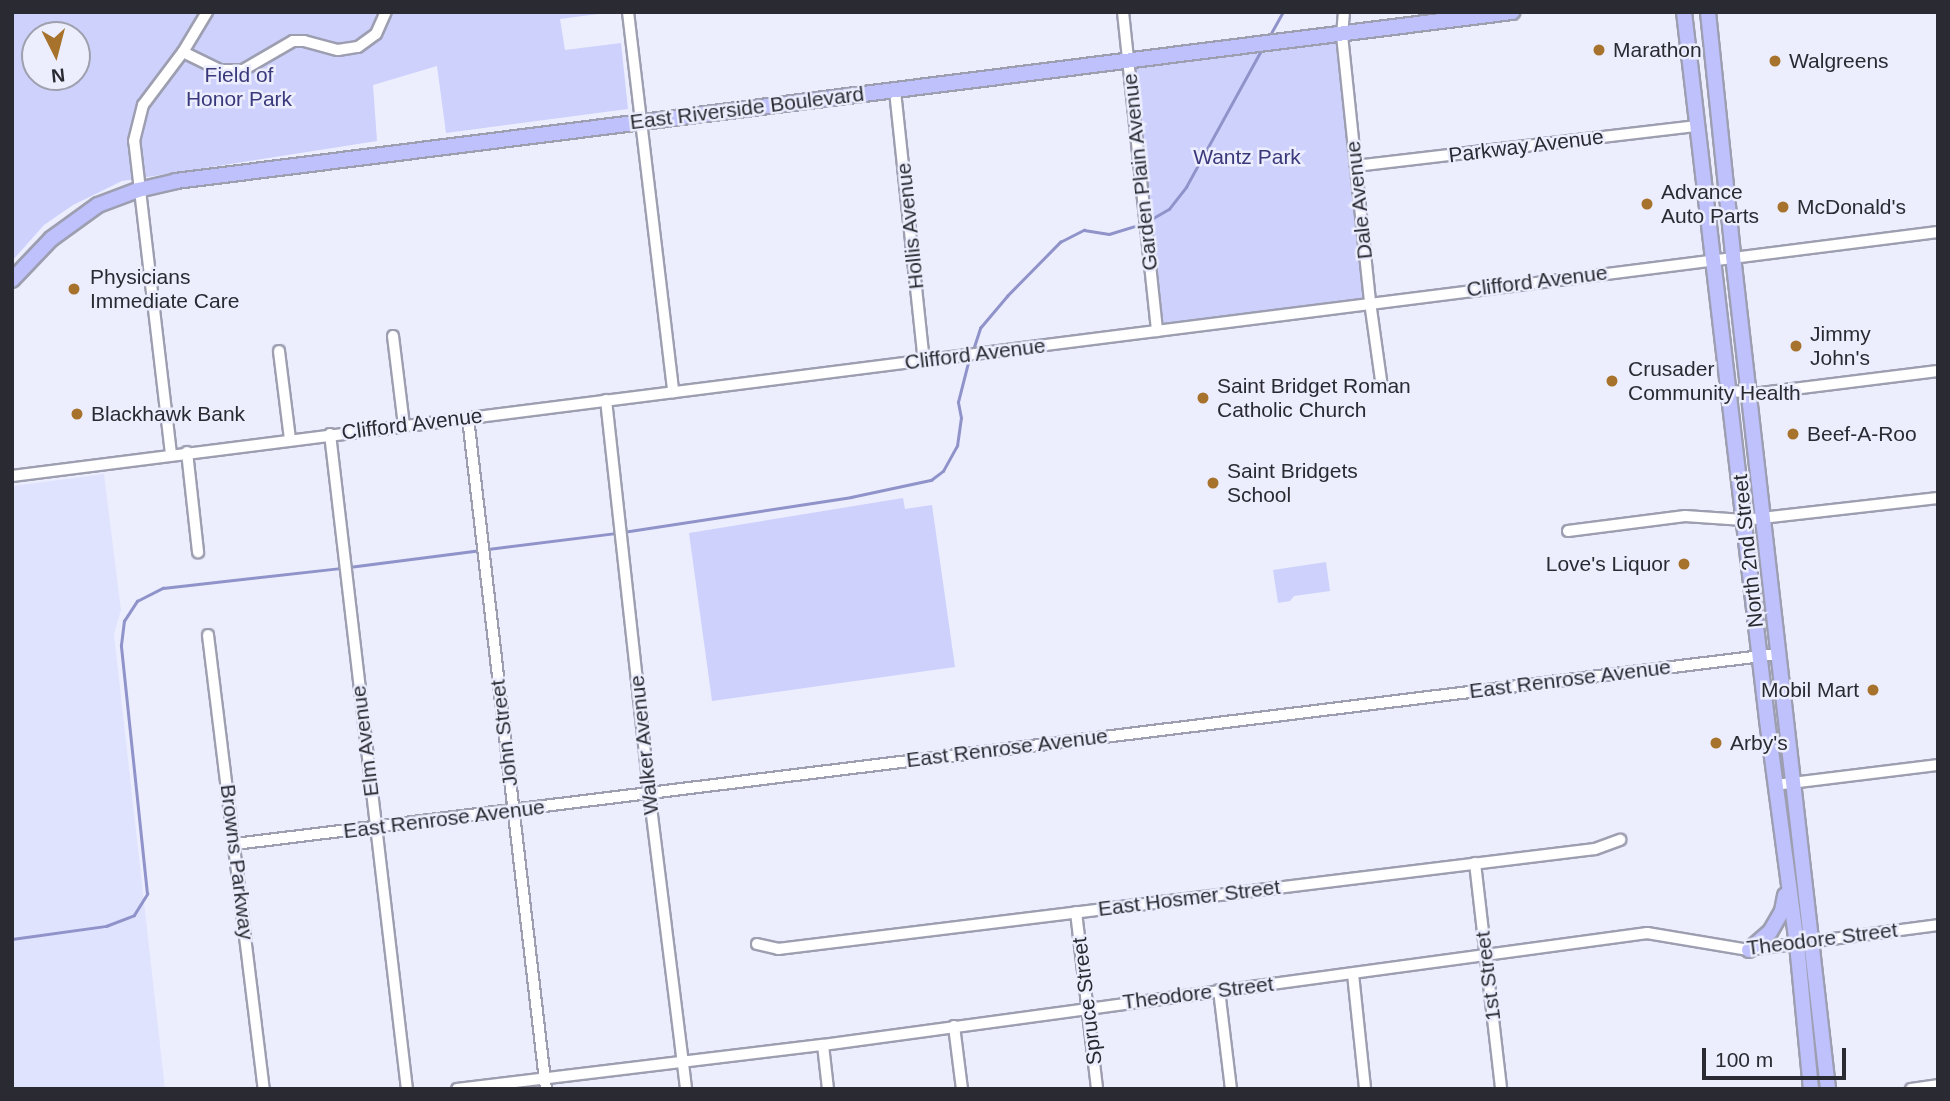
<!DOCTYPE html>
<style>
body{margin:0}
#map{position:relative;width:1950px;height:1101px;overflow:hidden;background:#eceefe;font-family:Helvetica,sans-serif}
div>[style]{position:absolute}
.built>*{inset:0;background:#e0e3fe}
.green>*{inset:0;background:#cdd1fc;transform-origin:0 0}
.stream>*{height:2.5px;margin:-1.25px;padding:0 1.25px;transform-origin:1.25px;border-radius:1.25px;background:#8f93c9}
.roads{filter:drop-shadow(2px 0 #9d9fb1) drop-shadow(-2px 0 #9d9fb1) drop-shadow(0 2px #9d9fb1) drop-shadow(0 -2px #9d9fb1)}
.minor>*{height:10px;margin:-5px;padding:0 5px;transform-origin:5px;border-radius:5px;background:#fff}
.major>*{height:14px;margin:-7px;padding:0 7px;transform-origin:7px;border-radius:7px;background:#bfc1fd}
.dots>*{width:19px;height:19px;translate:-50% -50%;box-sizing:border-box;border:4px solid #eceefe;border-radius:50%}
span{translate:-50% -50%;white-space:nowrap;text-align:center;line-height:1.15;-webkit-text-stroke:5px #eceefe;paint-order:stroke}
.poi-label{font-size:21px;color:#2a2b32}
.left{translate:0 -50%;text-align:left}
.right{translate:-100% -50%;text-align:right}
.park-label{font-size:21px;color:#3a397b}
.street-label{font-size:21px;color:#2a2b32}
.frame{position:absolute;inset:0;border:14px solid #2a2b32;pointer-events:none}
.north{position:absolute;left:21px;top:21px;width:70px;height:70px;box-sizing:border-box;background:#eceefe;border:2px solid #9ea0ac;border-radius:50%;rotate:174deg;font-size:19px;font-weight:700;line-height:28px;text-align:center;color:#2a2b32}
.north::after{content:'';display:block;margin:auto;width:24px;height:32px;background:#a7722c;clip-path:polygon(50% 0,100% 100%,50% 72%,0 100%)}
.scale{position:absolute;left:1702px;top:1048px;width:144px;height:32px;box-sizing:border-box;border:4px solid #2a2b32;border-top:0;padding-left:9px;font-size:21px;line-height:24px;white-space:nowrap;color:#2a2b32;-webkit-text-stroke:5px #eceefe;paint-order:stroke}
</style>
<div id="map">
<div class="built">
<i style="clip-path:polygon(104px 474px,121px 610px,114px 634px,165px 1089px,12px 1089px,12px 486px)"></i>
</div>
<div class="green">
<i style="clip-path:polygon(evenodd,12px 12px,613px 12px,560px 19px,565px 50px,621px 43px,628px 109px,446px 133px,437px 66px,373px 85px,377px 141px,122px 181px,73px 205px,44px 225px,12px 261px,12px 12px,35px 35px,77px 35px,77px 77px,35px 77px,35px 35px)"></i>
<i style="left:1342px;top:35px;width:268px;height:214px;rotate:84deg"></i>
<i style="clip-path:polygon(903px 498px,905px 509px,932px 505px,955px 667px,712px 701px,689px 533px)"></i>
<i style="clip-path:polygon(1326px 562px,1330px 591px,1294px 596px,1290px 601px,1278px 603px,1273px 570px)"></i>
</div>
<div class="stream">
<i style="left:1269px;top:37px;width:29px;rotate:-61deg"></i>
<i style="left:1148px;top:221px;width:24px;rotate:-30deg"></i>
<i style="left:1169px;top:209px;width:28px;rotate:-52deg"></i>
<i style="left:1186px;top:187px;width:158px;rotate:-61.2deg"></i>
<i style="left:973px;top:350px;width:23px;rotate:-72deg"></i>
<i style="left:980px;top:328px;width:42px;rotate:-49.8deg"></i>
<i style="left:1007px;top:296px;width:76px;rotate:-45.5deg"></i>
<i style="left:1060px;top:242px;width:27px;rotate:-27deg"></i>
<i style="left:1084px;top:230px;width:25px;rotate:9deg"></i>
<i style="left:1109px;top:234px;width:34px;rotate:-17deg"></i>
<i style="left:623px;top:532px;width:231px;rotate:-8.7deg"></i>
<i style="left:851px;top:497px;width:82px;rotate:-12deg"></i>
<i style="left:931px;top:480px;width:15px;rotate:-37deg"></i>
<i style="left:943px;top:471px;width:29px;rotate:-61deg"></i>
<i style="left:957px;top:446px;width:28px;rotate:-82deg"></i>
<i style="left:961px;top:418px;width:16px;rotate:-101deg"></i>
<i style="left:958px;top:402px;width:44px;rotate:-75.7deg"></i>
<i style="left:488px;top:549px;width:130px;rotate:-7.1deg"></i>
<i style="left:349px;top:567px;width:133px;rotate:-7.3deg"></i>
<i style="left:12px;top:939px;width:95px;rotate:-7.9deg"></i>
<i style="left:106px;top:926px;width:30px;rotate:-21deg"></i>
<i style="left:134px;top:915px;width:25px;rotate:-58deg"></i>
<i style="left:147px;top:894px;width:250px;rotate:-96deg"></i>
<i style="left:121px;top:645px;width:24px;rotate:-83deg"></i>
<i style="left:124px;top:621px;width:24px;rotate:-57deg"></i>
<i style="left:137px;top:601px;width:29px;rotate:-27deg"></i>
<i style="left:163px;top:588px;width:180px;rotate:-6.4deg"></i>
</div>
<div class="roads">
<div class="minor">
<i style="left:628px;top:12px;width:383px;rotate:83.2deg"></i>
<i style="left:1123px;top:12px;width:321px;rotate:83.9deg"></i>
<i style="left:1344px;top:12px;width:23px;rotate:95deg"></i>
<i style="left:1342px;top:35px;width:268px;rotate:84deg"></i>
<i style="left:1370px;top:302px;width:86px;rotate:82deg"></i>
<i style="left:183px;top:52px;width:41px;rotate:25.9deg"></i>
<i style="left:220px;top:70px;width:23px"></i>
<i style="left:243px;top:70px;width:58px;rotate:-30.1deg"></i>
<i style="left:293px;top:41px;width:11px"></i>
<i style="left:304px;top:41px;width:35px;rotate:15deg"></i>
<i style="left:338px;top:50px;width:20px;rotate:-9deg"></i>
<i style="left:358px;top:47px;width:22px;rotate:-36deg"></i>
<i style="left:376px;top:34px;width:24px;rotate:-66deg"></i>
<i style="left:895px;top:91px;width:272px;rotate:83.9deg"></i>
<i style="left:1356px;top:166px;width:343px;rotate:-6.7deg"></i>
<i style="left:393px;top:336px;width:90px;rotate:83deg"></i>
<i style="left:279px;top:351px;width:89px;rotate:82.9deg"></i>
<i style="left:1729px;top:391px;width:32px;rotate:4deg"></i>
<i style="left:1761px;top:393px;width:178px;rotate:-7.1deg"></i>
<i style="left:606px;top:400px;width:393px;rotate:83.7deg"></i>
<i style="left:649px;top:791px;width:300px;rotate:82.9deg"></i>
<i style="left:468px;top:418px;width:676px;rotate:83.37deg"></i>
<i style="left:330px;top:434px;width:660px;rotate:83.3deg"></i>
<i style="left:187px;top:452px;width:101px;rotate:83.7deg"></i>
<i style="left:171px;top:454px;width:315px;rotate:-96.7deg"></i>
<i style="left:134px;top:141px;width:37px;rotate:-76deg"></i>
<i style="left:143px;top:105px;width:66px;rotate:-53deg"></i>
<i style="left:183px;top:52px;width:47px;rotate:-59deg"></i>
<i style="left:12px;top:476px;width:1941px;rotate:-7.22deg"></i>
<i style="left:1568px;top:531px;width:118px;rotate:-7.3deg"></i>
<i style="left:1685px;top:516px;width:59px;rotate:3.9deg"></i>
<i style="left:1744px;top:520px;width:195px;rotate:-6.5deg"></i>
<i style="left:208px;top:635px;width:457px;rotate:83deg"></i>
<i style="left:1775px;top:785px;width:164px;rotate:-7deg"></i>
<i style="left:235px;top:844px;width:1555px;rotate:-7.02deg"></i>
<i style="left:1475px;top:863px;width:227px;rotate:83.4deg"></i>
<i style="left:1076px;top:912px;width:178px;rotate:83.2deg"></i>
<i style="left:757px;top:944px;width:22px;rotate:13deg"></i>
<i style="left:778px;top:949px;width:823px;rotate:-6.98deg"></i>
<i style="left:1595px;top:849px;width:27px;rotate:-20deg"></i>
<i style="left:1353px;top:974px;width:116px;rotate:84deg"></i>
<i style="left:1219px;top:990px;width:100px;rotate:83.1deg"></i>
<i style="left:954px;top:1026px;width:64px;rotate:82.8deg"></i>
<i style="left:823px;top:1045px;width:44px;rotate:83.5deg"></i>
<i style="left:457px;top:1089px;width:369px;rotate:-6.9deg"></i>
<i style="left:823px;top:1045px;width:832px;rotate:-7.74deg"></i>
<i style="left:1647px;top:933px;width:103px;rotate:9.5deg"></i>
<i style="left:1749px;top:950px;width:191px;rotate:-7.5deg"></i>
<i style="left:1911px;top:1089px;width:27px;rotate:-8deg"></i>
</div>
<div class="major">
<i style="left:1684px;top:12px;width:713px;rotate:83.31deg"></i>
<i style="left:1767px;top:720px;width:226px;rotate:82.4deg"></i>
<i style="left:1797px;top:944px;width:146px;rotate:84.5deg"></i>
<i style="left:1708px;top:12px;width:245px;rotate:84.1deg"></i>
<i style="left:1733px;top:256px;width:838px;rotate:83.49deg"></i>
<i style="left:12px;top:280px;width:57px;rotate:-46.4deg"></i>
<i style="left:51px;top:239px;width:58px;rotate:-35.9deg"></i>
<i style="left:98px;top:205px;width:43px;rotate:-20.6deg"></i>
<i style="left:138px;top:190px;width:39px;rotate:-13deg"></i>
<i style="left:176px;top:181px;width:1347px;rotate:-7.21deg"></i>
<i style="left:1749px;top:950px;width:28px;rotate:-41deg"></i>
<i style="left:1770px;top:932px;width:24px;rotate:-60deg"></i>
<i style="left:1782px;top:911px;width:16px;rotate:-79deg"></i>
</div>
</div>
<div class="dots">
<i style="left:1599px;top:50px;background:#a7722c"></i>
<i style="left:1775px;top:61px;background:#a7722c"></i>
<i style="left:1647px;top:204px;background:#a7722c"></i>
<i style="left:1783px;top:207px;background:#a7722c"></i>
<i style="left:74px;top:289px;background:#a7722c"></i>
<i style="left:1796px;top:346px;background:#a7722c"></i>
<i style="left:1612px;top:381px;background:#a7722c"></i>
<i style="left:1203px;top:398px;background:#a7722c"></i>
<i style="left:77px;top:414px;background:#a7722c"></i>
<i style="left:1793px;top:434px;background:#a7722c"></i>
<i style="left:1213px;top:483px;background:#a7722c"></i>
<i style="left:1684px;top:564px;background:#a7722c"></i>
<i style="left:1873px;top:690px;background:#a7722c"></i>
<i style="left:1716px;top:743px;background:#a7722c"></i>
</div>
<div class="poi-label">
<span class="left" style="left:1613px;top:50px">Marathon</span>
<span class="left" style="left:1789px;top:61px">Walgreens</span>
<span class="left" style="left:1661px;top:204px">Advance<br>Auto Parts</span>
<span class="left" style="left:1797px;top:207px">McDonald's</span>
<span class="left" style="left:90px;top:289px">Physicians<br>Immediate Care</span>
<span class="left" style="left:1810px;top:346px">Jimmy<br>John's</span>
<span class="left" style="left:1628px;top:381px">Crusader<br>Community Health</span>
<span class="left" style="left:1217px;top:398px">Saint Bridget Roman<br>Catholic Church</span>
<span class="left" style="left:91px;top:414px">Blackhawk Bank</span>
<span class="left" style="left:1807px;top:434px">Beef-A-Roo</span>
<span class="left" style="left:1227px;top:483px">Saint Bridgets<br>School</span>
<span class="right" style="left:1670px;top:564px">Love's Liquor</span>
<span class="right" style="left:1859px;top:690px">Mobil Mart</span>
<span class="left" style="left:1730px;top:743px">Arby's</span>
</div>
<div class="park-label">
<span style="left:239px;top:87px">Field of<br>Honor Park</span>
<span style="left:1247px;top:157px">Wantz Park</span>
</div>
<div class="street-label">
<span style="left:747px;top:108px;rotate:-7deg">East Riverside Boulevard</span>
<span style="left:1526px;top:146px;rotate:-7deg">Parkway Avenue</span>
<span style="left:1140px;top:172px;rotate:-96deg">Garden Plain Avenue</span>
<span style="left:1359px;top:200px;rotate:-96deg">Dale Avenue</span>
<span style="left:910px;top:226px;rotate:-96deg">Hollis Avenue</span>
<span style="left:1537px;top:281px;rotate:-7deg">Clifford Avenue</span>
<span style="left:975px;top:354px;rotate:-7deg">Clifford Avenue</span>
<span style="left:412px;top:424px;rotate:-7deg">Clifford Avenue</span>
<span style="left:1748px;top:551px;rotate:-96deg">North 2nd Street</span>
<span style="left:1570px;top:679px;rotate:-7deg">East Renrose Avenue</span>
<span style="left:504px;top:733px;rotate:-97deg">John Street</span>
<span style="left:365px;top:741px;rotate:-97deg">Elm Avenue</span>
<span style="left:644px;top:745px;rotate:-96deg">Walker Avenue</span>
<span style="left:1007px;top:748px;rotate:-7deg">East Renrose Avenue</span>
<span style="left:444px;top:819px;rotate:-7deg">East Renrose Avenue</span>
<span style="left:237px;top:862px;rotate:83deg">Browns Parkway</span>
<span style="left:1189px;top:898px;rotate:-7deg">East Hosmer Street</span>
<span style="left:1822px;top:939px;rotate:-7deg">Theodore Street</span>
<span style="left:1488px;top:976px;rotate:-97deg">1st Street</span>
<span style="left:1198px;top:993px;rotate:-7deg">Theodore Street</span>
<span style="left:1087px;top:1001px;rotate:-97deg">Spruce Street</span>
</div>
<div class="frame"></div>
<div class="north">N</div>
<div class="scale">100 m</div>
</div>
